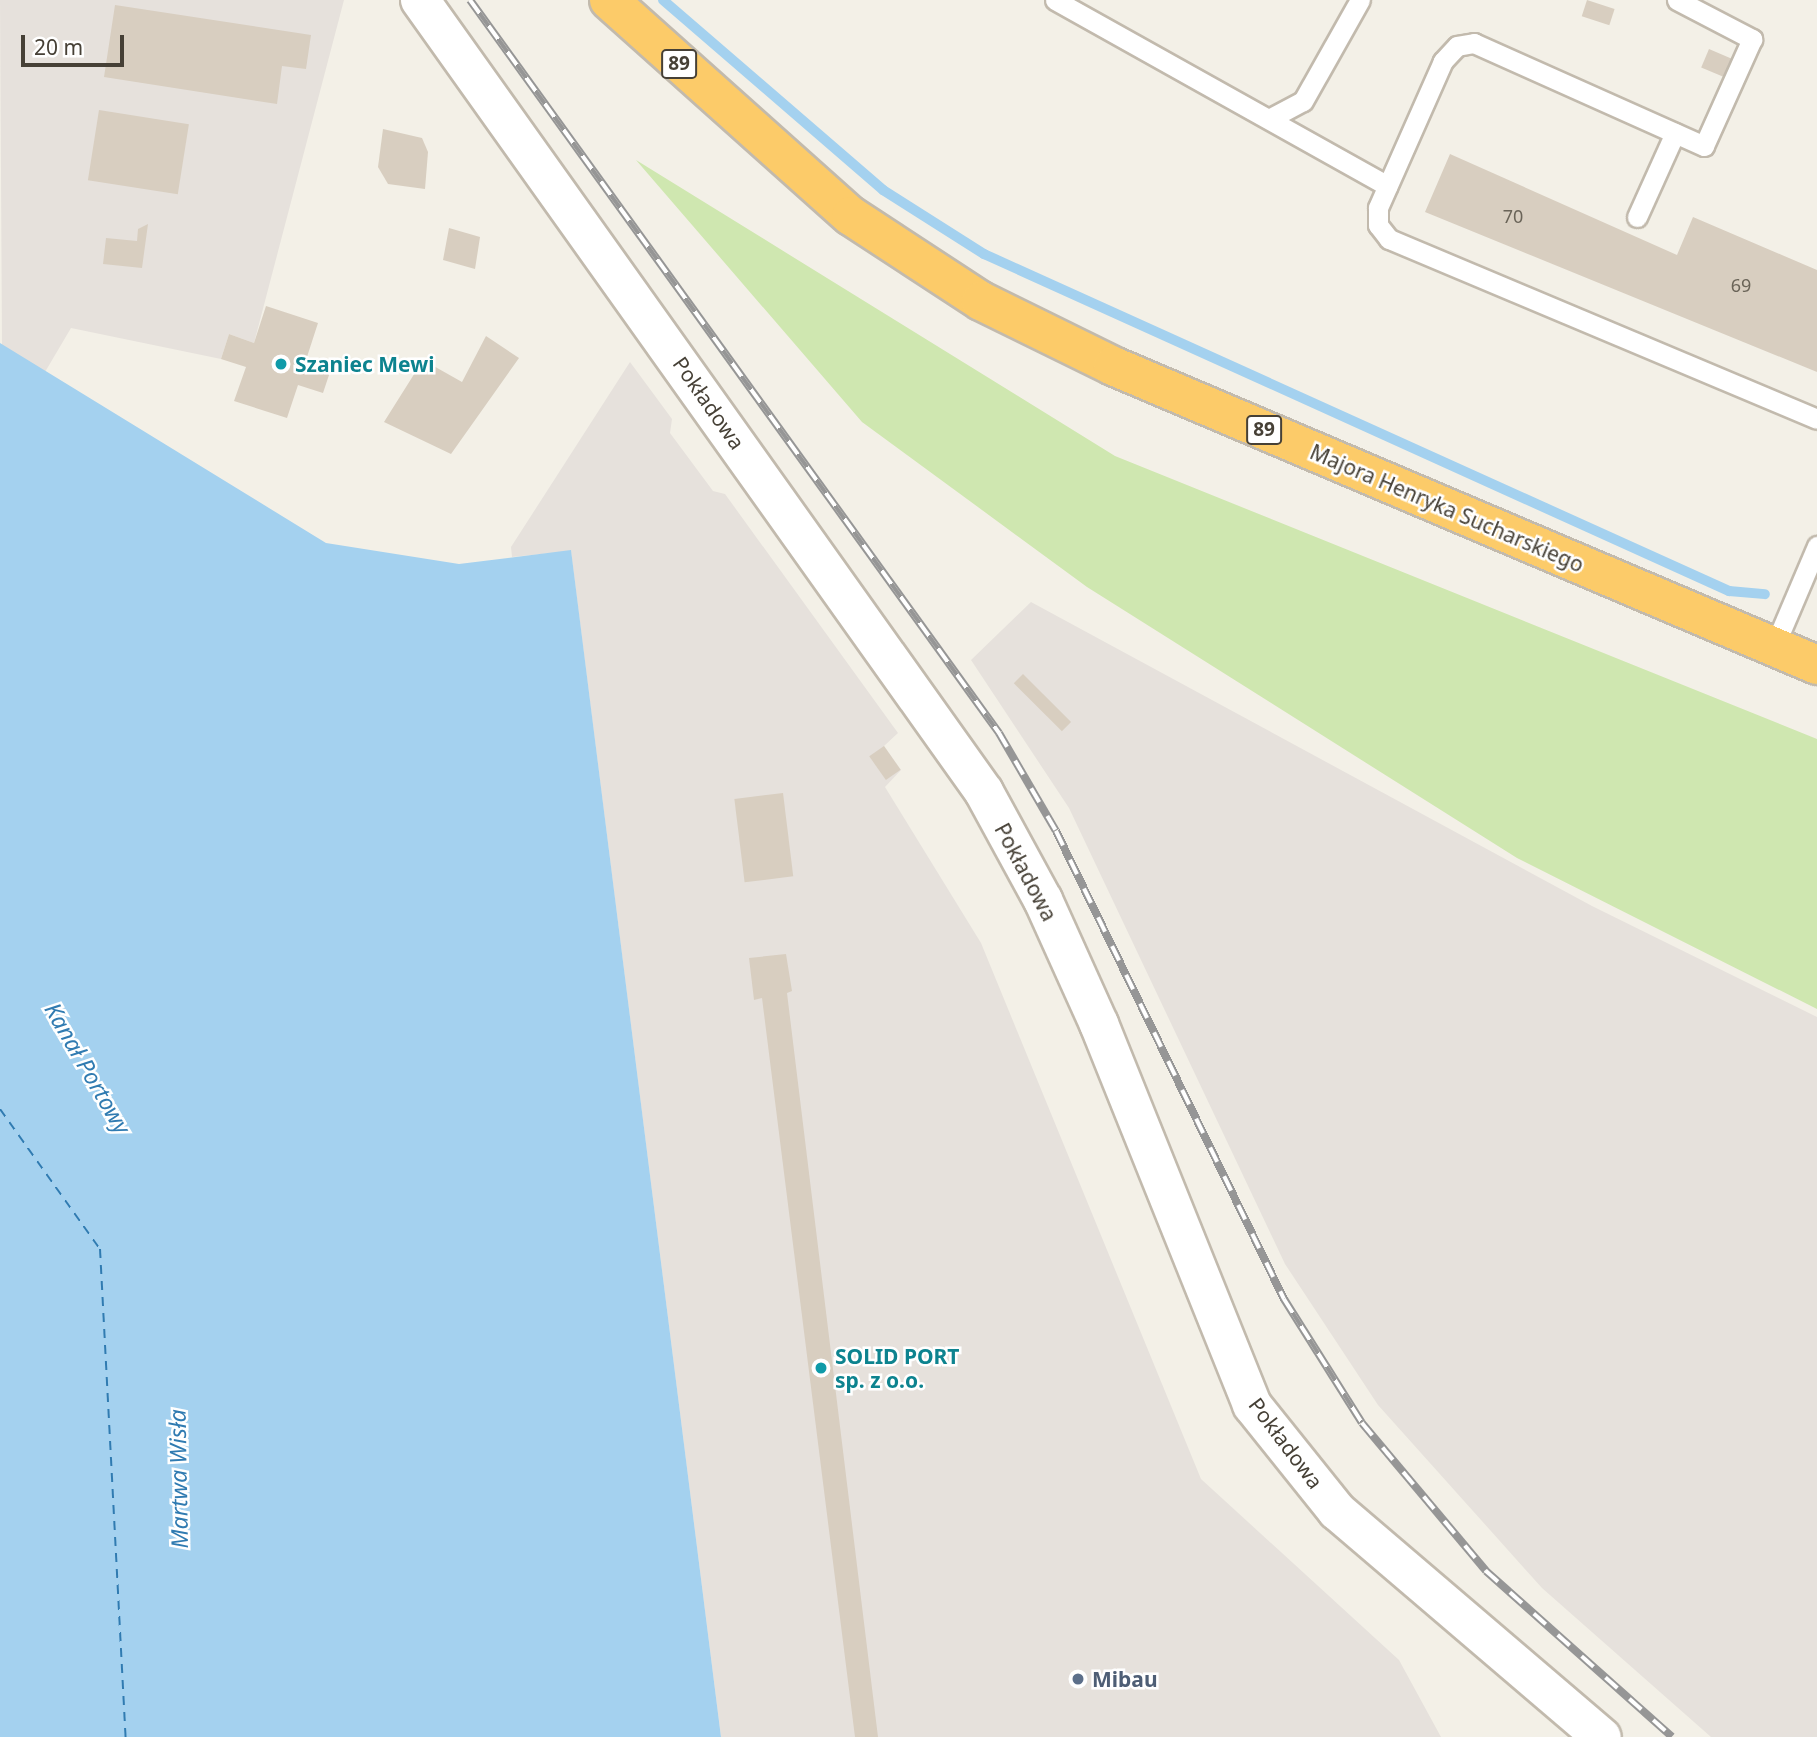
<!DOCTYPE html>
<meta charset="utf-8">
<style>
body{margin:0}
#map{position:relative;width:1817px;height:1737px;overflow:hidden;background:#f3f0e7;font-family:"Noto Sans",sans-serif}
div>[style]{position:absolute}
.industrial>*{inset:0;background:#e6e1dc}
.green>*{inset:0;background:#cfe7b0}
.water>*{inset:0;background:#a4d1ef}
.stream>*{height:10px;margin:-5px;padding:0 5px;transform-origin:5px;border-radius:5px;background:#a4d1ef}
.ferry>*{height:2px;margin-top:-1px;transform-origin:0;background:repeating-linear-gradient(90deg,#307bb1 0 9px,transparent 0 16px)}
.building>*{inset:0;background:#d8cec0;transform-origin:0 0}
.roads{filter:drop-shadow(2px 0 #c2baad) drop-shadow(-2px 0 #c2baad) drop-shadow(0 2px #c2baad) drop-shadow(0 -2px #c2baad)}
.lane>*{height:19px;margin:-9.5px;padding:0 9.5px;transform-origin:9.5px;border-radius:9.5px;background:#fff}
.street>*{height:38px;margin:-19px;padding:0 19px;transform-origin:19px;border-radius:19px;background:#fff}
.highway>*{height:38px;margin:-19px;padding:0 19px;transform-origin:19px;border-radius:19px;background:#fccb69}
.rail>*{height:8px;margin-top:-4px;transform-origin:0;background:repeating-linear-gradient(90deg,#fff 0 16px,#969696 0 32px);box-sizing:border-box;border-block:2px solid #969696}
.dots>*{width:19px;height:19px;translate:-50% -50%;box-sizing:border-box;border:4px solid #fff;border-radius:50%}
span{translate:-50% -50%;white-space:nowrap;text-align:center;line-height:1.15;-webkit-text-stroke:5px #fff;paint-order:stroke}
.number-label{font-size:18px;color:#6a6458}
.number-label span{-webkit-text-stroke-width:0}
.shield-label span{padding:2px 5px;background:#fff;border:2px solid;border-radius:5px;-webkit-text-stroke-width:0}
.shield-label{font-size:19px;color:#464036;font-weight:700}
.culture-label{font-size:21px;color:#0d838f;font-weight:700}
.left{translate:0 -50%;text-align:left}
.street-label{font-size:21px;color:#464036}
.service-label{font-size:21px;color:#4e5e75;font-weight:700}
.water-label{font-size:23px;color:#307bb1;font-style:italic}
.scale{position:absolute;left:21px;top:35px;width:103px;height:32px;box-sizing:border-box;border:4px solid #464036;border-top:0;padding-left:9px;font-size:21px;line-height:24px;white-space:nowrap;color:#464036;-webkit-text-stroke:5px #fff;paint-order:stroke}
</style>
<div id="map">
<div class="industrial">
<i style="clip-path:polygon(0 0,344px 0,254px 343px,229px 334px,221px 359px,71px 328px,45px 372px,2px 346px)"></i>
<i style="clip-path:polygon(630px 362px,672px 419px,670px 433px,713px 491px,725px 494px,898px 733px,884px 746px,901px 770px,885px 787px,981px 943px,1201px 1479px,1399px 1660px,1441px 1737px,721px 1737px,571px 551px,512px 557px,511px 547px)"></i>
<i style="clip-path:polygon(1031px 602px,1592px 906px,1817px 1017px,1817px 1737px,1711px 1737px,1542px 1588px,1378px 1405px,1285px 1264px,1069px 808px,971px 660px)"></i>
</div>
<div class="green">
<i style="clip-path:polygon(636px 160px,1115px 456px,1817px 739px,1817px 1009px,1517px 858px,1087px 587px,862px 422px)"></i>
</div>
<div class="water">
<i style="clip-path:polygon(0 343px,326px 543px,459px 564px,571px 550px,721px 1737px,0 1737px)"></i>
</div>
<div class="stream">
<i style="left:663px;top:0;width:291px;rotate:40.8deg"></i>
<i style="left:883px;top:190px;width:120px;rotate:32.4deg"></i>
<i style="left:984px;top:254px;width:818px;rotate:24.34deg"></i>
<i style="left:1729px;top:591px;width:36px;rotate:5deg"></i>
</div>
<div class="ferry">
<i style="left:0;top:1109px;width:172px;rotate:54.5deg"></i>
<i style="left:100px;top:1249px;width:489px;rotate:87deg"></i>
</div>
<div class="building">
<i style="left:1587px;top:0;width:29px;height:17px;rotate:18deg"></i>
<i style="clip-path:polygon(115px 5px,311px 35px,306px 69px,282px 66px,277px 104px,104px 77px)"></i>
<i style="left:1709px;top:49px;width:26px;height:20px;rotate:23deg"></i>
<i style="left:99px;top:110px;width:91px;height:71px;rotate:9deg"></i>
<i style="clip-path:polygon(383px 129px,422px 138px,428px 152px,425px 189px,388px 184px,378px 167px)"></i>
<i style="clip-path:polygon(1450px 154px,1677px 255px,1693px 217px,1817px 270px,1817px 372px,1425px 212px)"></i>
<i style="clip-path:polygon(148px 224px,142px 268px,103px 264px,106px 238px,137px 241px,138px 229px)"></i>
<i style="clip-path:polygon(449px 228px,480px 237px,475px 269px,443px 260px)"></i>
<i style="clip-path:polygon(266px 306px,318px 323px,306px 360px,331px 369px,323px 393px,298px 385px,287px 418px,234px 401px,246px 367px,221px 359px,229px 334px,254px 343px)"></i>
<i style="clip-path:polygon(486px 336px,519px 358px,451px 454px,384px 422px,423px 360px,462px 382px)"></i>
<i style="left:1023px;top:674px;width:68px;height:13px;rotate:45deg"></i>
<i style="left:884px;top:746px;width:29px;height:18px;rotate:55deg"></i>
<i style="left:783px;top:793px;width:84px;height:49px;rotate:83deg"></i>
<i style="clip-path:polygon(786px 954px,792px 991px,787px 993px,878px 1737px,855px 1737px,762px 998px,754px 1000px,749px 958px)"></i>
</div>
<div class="roads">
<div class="lane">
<i style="left:1055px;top:0;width:381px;rotate:29.2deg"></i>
<i style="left:1677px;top:0;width:85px;rotate:27.5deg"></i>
<i style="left:1752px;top:39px;width:117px;rotate:114.2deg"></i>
<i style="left:1704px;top:146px;width:252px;rotate:-155.9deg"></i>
<i style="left:1474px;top:43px;width:17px;rotate:170deg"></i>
<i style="left:1457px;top:46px;width:21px;rotate:133deg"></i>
<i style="left:1443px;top:61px;width:161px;rotate:113.9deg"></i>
<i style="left:1378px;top:208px;width:17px;rotate:90deg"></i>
<i style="left:1378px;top:225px;width:18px;rotate:52deg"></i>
<i style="left:1389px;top:239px;width:464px;rotate:22.8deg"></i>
<i style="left:1269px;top:119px;width:38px;rotate:-28deg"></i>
<i style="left:1303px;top:101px;width:116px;rotate:-60.6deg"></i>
<i style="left:1637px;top:217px;width:92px;rotate:-65.7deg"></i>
<i style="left:1774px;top:647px;width:110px;rotate:-66.9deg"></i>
</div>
<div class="street">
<i style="left:420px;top:0;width:972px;rotate:54.54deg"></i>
<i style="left:984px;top:792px;width:123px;rotate:61.4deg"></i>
<i style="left:1043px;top:900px;width:136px;rotate:65.7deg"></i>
<i style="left:1099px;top:1024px;width:411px;rotate:68.1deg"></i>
<i style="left:1252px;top:1405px;width:136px;rotate:51.3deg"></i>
<i style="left:1337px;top:1511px;width:348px;rotate:40.5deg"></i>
</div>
<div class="highway">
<i style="left:609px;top:0;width:324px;rotate:41.8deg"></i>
<i style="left:851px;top:216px;width:155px;rotate:33.2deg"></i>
<i style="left:981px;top:301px;width:147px;rotate:26.2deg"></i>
<i style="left:1113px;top:366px;width:765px;rotate:23.01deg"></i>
</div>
</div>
<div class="rail">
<i style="left:470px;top:0;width:904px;rotate:54.18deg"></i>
<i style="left:999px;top:733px;width:113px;rotate:59.8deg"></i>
<i style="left:1056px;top:831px;width:521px;rotate:64.03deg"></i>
<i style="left:1284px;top:1299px;width:146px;rotate:57.8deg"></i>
<i style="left:1362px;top:1423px;width:193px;rotate:50deg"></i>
<i style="left:1486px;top:1571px;width:249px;rotate:41.7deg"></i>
</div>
<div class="dots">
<i style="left:281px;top:364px;background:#0f9aa8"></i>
<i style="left:821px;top:1368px;background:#0f9aa8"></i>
<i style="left:1078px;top:1679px;background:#5c6f8a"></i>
</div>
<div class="number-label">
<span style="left:1513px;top:216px">70</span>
<span style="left:1741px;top:285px">69</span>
</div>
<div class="shield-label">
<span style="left:679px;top:64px">89</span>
<span style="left:1264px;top:430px">89</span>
</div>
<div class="culture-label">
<span class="left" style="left:295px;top:364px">Szaniec Mewi</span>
<span class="left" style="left:835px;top:1368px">SOLID PORT<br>sp. z o.o.</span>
</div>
<div class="street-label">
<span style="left:709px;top:403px;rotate:55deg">Pokładowa</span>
<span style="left:1447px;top:508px;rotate:23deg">Majora Henryka Sucharskiego</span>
<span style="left:1026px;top:872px;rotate:62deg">Pokładowa</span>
<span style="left:1286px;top:1443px;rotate:53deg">Pokładowa</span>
</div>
<div class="service-label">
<span class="left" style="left:1092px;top:1679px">Mibau</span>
</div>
<div class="water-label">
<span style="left:88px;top:1068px;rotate:60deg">Kanał Portowy</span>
<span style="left:178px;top:1479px;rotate:-91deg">Martwa Wisła</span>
</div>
<div class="scale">20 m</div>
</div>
